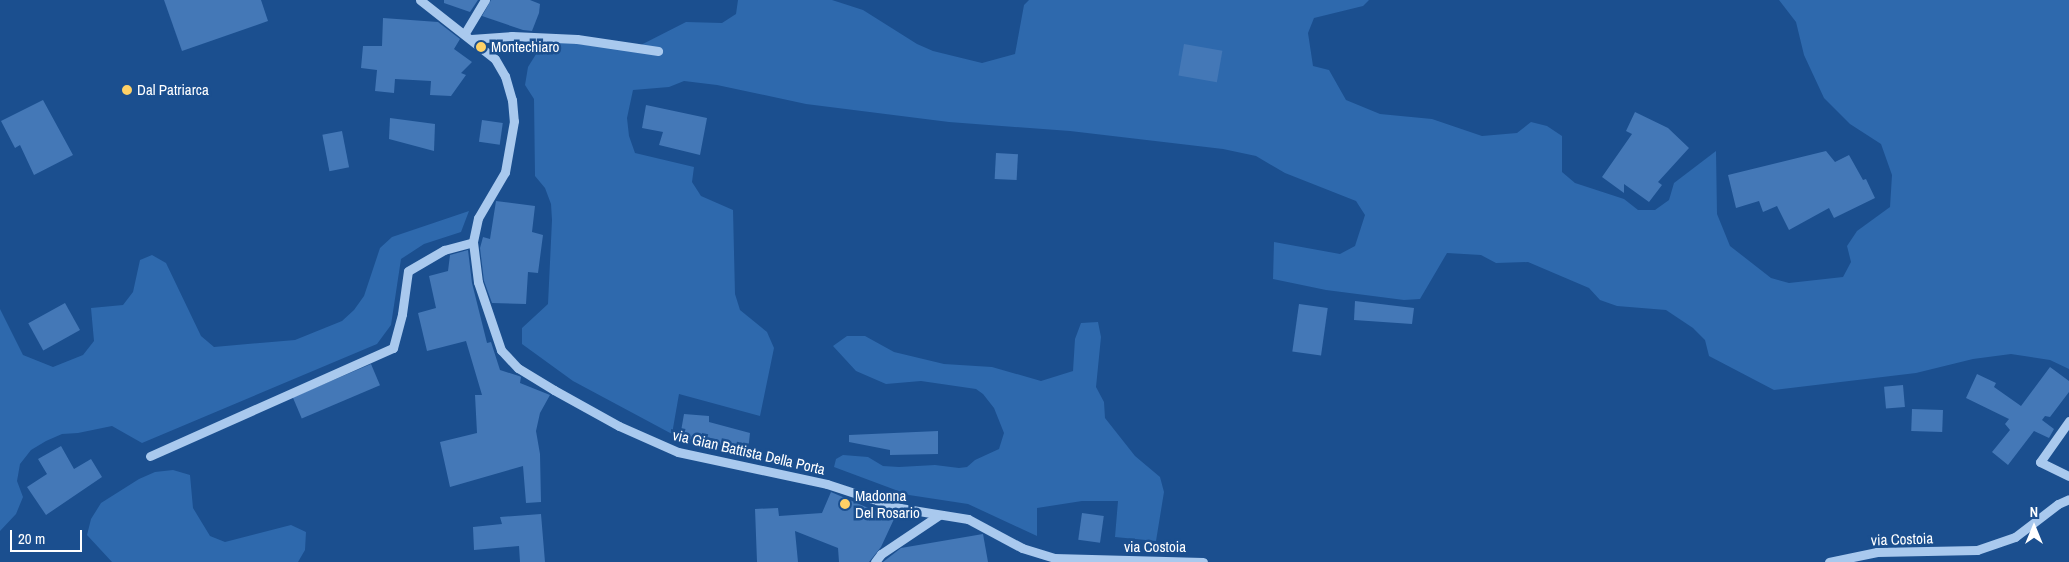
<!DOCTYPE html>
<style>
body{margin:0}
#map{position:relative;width:2069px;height:562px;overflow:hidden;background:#1b4f8f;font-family:"Archivo Narrow",sans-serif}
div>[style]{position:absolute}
.green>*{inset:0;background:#2e69ad}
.building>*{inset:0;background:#4478b7;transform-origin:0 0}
.minor>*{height:9px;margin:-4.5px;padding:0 4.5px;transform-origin:4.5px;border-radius:4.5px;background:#a9c9ee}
.dots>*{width:14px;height:14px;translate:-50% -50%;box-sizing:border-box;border:2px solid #1b4f8f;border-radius:50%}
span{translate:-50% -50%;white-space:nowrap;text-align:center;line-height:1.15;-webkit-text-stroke:5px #1b4f8f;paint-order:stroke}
.poi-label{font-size:15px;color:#fff}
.left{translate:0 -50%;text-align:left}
.street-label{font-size:15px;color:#fff}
.north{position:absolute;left:2009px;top:502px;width:50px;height:50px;-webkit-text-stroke:4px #1b4f8f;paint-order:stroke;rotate:0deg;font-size:14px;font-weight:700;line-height:20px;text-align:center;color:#fff}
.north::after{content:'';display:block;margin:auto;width:18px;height:22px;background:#fff;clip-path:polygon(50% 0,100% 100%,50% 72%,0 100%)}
.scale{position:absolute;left:10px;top:530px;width:72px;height:22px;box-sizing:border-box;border:2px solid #fff;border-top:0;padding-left:6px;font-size:15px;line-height:18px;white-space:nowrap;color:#fff;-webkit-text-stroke:4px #1b4f8f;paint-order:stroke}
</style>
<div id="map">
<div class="green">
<i style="clip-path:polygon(738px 0,832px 0,863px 10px,917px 44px,933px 51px,982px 63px,1015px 54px,1024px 5px,1029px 0,1369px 0,1363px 6px,1314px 18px,1308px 33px,1313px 66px,1329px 70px,1346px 100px,1380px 114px,1432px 119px,1482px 136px,1517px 133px,1531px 122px,1547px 126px,1562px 136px,1562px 172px,1575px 183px,1624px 199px,1638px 210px,1655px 210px,1669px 200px,1674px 183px,1716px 151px,1717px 214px,1730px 246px,1771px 278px,1789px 283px,1843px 277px,1851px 262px,1847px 246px,1857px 231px,1890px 207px,1892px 175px,1881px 144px,1850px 124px,1824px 98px,1804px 55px,1796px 22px,1779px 0,2069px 0,2069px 369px,2050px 360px,2011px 354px,1973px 359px,1916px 373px,1774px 390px,1709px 356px,1705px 340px,1693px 328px,1666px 310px,1617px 306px,1600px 300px,1589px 288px,1528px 262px,1496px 263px,1481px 255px,1447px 253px,1420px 299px,1404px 300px,1326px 290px,1273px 279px,1274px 242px,1340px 254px,1355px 246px,1365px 215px,1356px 201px,1285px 173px,1256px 156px,1223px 149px,1070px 131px,949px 122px,806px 104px,717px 85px,684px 81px,669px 87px,633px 90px,627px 118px,629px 136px,635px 153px,694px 167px,692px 182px,701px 196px,733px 210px,735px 294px,740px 310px,767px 332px,774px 348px,760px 416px,679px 394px,672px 434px,573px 381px,522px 344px,522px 328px,548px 304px,552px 220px,551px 204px,545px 188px,535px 176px,534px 99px,525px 85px,528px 67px,538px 51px,553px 41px,631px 50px,686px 22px,722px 23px,736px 14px)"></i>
<i style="clip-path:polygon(469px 211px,461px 232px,424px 244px,401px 259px,391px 325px,377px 344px,142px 443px,112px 426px,78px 433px,62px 434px,46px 441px,31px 450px,20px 464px,17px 481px,23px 497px,16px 514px,0 531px,0 309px,23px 355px,53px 367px,83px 355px,94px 341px,91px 308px,123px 305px,133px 292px,140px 260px,152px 255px,166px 263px,201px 336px,214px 347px,295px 340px,342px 321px,354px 310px,364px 296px,380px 248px,392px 237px)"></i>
<i style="clip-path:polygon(1098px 322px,1101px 337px,1096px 387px,1104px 402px,1105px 418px,1135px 456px,1160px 477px,1164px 492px,1156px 541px,1115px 537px,1118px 501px,1082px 501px,1037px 508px,1037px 536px,968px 504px,909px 495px,834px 467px,836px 459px,843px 455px,868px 457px,883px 466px,899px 467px,935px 465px,959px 468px,967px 467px,975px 460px,999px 449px,1004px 433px,994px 408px,983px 394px,976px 389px,921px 381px,886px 384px,856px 371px,833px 346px,847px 336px,865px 336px,894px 352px,944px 364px,992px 367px,1041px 381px,1073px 371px,1075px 339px,1081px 323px)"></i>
<i style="clip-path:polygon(173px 470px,190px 475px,193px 508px,210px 536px,225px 542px,291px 525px,306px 532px,305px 550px,298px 562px,112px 562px,87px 535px,91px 519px,101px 503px,139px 479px,155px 472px)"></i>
</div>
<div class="building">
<i style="clip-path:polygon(164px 0,261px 0,268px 21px,182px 51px)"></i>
<i style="clip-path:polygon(444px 0,478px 0,470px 12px,444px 3px)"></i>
<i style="clip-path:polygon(491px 0,530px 0,540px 4px,539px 13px,532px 31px,523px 30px,482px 16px)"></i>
<i style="clip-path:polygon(383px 18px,438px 22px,460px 39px,454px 49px,472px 62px,461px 73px,466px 75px,451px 96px,430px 95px,431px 81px,395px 79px,394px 93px,375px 91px,377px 70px,361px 68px,363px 46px,382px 46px)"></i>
<i style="left:1184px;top:44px;width:39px;height:32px;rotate:10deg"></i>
<i style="clip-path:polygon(43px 100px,73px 155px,34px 175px,20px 145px,15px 148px,1px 121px)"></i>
<i style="clip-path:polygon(646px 105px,707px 118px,700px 155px,659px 145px,663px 132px,642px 128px)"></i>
<i style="clip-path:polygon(1635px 112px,1668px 128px,1689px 148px,1658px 182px,1662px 185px,1649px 202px,1624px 184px,1624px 193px,1602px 177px,1632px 134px,1626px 131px)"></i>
<i style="clip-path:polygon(390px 118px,435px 124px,434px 151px,389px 139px)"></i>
<i style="left:482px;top:120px;width:21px;height:22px;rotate:8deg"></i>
<i style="left:342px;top:131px;width:37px;height:20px;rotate:79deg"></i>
<i style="clip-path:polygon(1826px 151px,1835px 162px,1849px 155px,1863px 180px,1866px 179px,1875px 198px,1834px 218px,1829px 208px,1789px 230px,1777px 206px,1763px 212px,1759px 201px,1736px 208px,1728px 175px)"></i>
<i style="left:996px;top:153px;width:22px;height:26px;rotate:3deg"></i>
<i style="clip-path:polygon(496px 201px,535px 206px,532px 232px,543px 235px,538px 273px,528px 272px,526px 304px,492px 303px,484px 281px,480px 248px,483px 237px,490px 239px)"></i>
<i style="clip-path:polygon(468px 250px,472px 283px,487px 343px,491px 342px,500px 370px,519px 376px,521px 377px,520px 383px,550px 395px,540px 413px,536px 431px,540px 454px,541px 502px,526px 503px,523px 466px,450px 487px,440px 442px,477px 433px,475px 395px,482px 395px,466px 341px,427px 351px,418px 313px,436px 308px,429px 276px,448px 271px,450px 255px)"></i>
<i style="clip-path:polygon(1355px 301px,1414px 308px,1412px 324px,1354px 320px)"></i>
<i style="left:65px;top:303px;width:31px;height:42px;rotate:61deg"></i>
<i style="left:1299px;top:304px;width:29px;height:48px;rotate:8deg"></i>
<i style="left:371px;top:364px;width:23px;height:85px;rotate:67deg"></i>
<i style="clip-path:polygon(2050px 367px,2069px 381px,2069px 392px,2050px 417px,2045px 416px,2042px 420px,2054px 429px,2049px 438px,2034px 431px,2008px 465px,1992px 452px,2010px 430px,2005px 424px,2009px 419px,1966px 398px,1977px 374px,1996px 383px,1994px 387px,2021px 406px)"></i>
<i style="left:1903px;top:385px;width:22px;height:19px;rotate:85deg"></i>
<i style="left:1912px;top:409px;width:31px;height:22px;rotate:2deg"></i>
<i style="clip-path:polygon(684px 414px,709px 416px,709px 422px,750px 433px,748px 451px,680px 437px)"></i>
<i style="clip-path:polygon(938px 431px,938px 454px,890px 455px,890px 450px,849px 442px,849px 435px)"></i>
<i style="clip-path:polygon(61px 446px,74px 469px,91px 459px,102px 477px,46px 515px,27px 487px,47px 474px,38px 459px)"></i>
<i style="clip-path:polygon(831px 492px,894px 519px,881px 547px,869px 562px,839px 562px,838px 548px,795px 531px,798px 562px,757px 562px,755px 509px,778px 508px,779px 516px,822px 513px)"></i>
<i style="left:1082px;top:513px;width:22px;height:27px;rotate:8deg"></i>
<i style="clip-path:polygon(541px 514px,545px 562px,520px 562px,519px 546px,474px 550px,473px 527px,502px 524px,500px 517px)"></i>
<i style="clip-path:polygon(983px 534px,988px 562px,883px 562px,901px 548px)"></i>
</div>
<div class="minor">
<i style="left:420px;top:0;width:95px;rotate:38.2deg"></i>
<i style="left:495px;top:59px;width:20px;rotate:60deg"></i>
<i style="left:505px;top:76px;width:25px;rotate:74deg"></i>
<i style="left:512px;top:100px;width:21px;rotate:85deg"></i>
<i style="left:514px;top:121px;width:52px;rotate:100deg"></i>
<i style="left:505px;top:172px;width:53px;rotate:120.4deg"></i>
<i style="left:478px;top:218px;width:25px;rotate:102deg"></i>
<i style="left:473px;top:242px;width:40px;rotate:82.9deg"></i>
<i style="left:478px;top:282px;width:72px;rotate:71.3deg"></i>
<i style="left:501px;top:350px;width:25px;rotate:47deg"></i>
<i style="left:518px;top:368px;width:42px;rotate:31.4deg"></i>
<i style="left:554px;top:390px;width:74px;rotate:29deg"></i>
<i style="left:619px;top:426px;width:64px;rotate:23.8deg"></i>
<i style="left:678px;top:452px;width:152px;rotate:12.1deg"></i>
<i style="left:827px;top:484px;width:77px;rotate:18.2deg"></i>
<i style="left:900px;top:508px;width:69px;rotate:9.2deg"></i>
<i style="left:968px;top:519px;width:61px;rotate:28.2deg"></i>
<i style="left:1022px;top:548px;width:34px;rotate:17deg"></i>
<i style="left:1054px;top:558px;width:149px;rotate:1.5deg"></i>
<i style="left:465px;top:33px;width:39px;rotate:-59deg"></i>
<i style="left:471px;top:39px;width:41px;rotate:-4.2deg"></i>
<i style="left:512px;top:36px;width:65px;rotate:2.6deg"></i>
<i style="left:577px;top:39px;width:82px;rotate:8.4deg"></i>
<i style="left:2069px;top:421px;width:50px;rotate:125.3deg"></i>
<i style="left:2040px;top:462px;width:32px;rotate:26deg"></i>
<i style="left:150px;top:456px;width:266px;rotate:-24deg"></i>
<i style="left:393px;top:348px;width:35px;rotate:-75deg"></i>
<i style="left:402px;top:314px;width:43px;rotate:-82.1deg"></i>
<i style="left:408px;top:271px;width:42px;rotate:-30.3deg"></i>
<i style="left:444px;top:250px;width:30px;rotate:-15deg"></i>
<i style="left:875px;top:562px;width:10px;rotate:-53deg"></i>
<i style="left:881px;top:554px;width:70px;rotate:-33.9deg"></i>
<i style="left:1829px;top:562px;width:49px;rotate:-11.8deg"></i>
<i style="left:1877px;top:552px;width:100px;rotate:-1.1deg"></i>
<i style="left:1977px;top:550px;width:40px;rotate:-18.9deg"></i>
<i style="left:2015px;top:537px;width:54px;rotate:-37.5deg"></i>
<i style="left:2058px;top:504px;width:12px;rotate:-24deg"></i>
</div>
<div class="dots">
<i style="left:481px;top:47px;background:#ffd166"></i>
<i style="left:127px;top:90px;background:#ffd166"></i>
<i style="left:845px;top:504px;background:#ffd166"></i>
</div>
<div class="poi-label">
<span class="left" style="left:491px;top:47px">Montechiaro</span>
<span class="left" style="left:137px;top:90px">Dal Patriarca</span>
<span class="left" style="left:855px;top:504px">Madonna<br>Del Rosario</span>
</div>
<div class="street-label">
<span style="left:749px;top:452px;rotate:13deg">via Gian Battista Della Porta</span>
<span style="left:1902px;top:539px;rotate:-2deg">via Costoia</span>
<span style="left:1155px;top:547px">via Costoia</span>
</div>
<div class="north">N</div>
<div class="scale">20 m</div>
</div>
